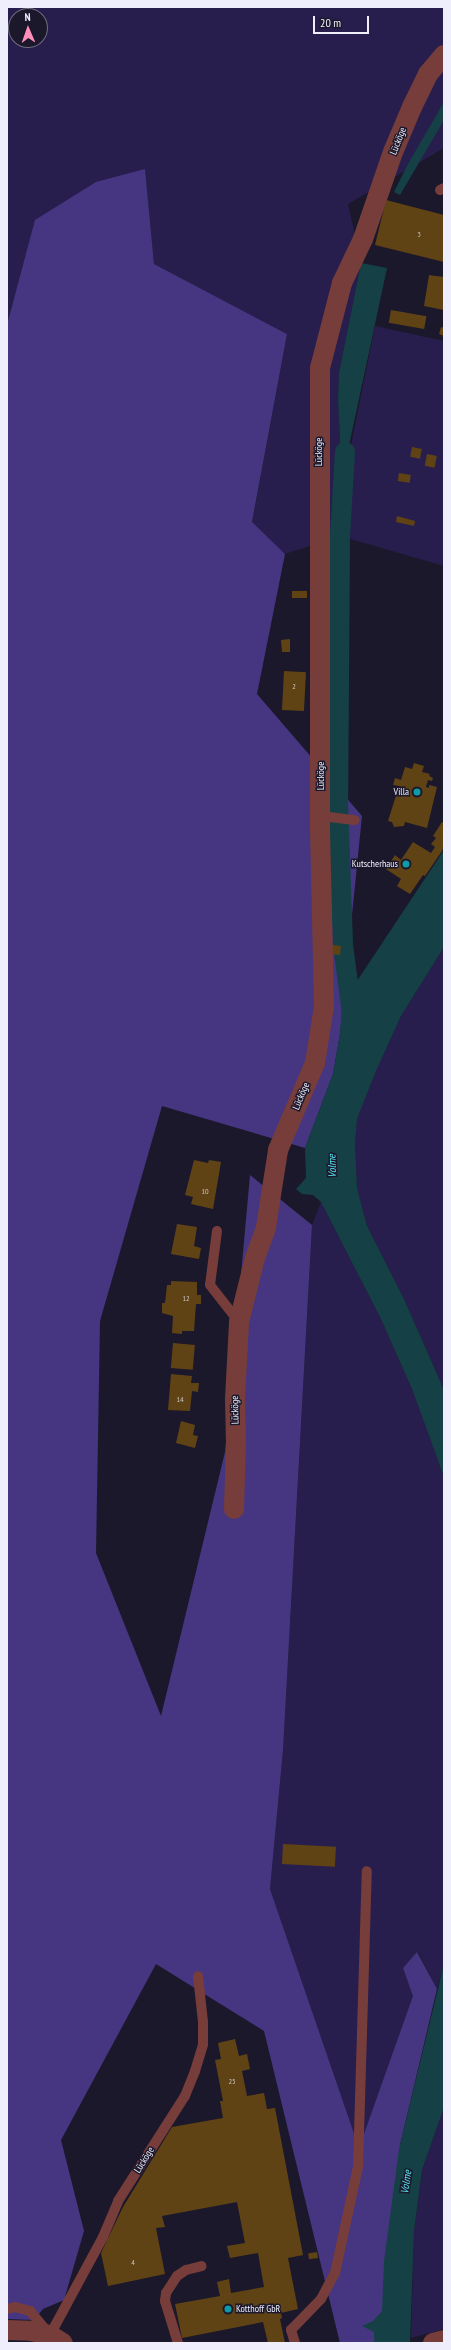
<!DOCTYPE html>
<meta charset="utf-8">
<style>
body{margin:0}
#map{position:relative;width:451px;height:2350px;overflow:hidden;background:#1b182b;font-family:"PT Sans Narrow",sans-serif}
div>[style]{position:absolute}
.green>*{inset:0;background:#281e4e}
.forest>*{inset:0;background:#463681}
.water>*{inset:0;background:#154146}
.canal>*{height:20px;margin:-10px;padding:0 10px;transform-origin:10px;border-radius:10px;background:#154146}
.building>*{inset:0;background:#604315;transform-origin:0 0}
.service>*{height:10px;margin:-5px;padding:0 5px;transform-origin:5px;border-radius:5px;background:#773d3a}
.minor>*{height:20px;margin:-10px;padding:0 10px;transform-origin:10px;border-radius:10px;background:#773d3a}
.dots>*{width:11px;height:11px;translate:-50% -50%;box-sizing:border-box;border:2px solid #1b182b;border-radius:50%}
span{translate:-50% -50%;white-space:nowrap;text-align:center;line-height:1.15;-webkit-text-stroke:3px #1b182b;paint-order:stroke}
.number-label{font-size:8px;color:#cbc3c2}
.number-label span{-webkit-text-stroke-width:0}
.street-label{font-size:10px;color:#efeefc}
.poi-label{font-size:10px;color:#efeefc}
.right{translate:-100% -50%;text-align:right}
.left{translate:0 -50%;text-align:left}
.water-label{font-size:11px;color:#59e6f3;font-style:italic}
.frame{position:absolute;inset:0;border:8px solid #efeefc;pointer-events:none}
.north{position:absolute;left:8px;top:8px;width:40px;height:40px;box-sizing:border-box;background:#1b182b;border:1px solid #706e7f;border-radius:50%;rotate:358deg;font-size:11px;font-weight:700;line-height:16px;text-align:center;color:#efeefc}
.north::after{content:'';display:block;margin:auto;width:14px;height:18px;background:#ff8eba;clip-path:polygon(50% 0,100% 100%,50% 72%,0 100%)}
.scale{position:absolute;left:313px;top:16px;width:56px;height:18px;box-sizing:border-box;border:2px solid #efeefc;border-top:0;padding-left:5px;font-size:12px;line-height:14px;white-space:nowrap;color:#efeefc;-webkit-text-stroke:3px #1b182b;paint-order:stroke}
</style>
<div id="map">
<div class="green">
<i style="clip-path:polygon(evenodd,7px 7px,444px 7px,444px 148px,348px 204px,361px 263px,339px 373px,338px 399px,342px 476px,349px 455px,375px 326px,444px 341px,444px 566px,340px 536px,285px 554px,252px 523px,287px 334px,154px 264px,145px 170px,7px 325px,7px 7px,16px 16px,40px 16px,40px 40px,16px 40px,16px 16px)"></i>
<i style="clip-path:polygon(444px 947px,444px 1390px,404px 1299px,367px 1226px,357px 1188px,355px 1143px,357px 1119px,376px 1071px,401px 1016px)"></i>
<i style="clip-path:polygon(321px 1202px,381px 1319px,412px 1389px,444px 1477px,444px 1964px,437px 1989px,418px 1952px,403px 1968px,414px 1996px,359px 2148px,270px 1889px,283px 1750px,312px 1225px)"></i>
<i style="clip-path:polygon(444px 2107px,444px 2329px,411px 2338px,414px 2231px,422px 2170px)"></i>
</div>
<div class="forest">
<i style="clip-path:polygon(145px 169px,154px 264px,287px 334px,252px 522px,285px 554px,257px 694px,362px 816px,340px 1034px,333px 1074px,305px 1148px,162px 1106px,100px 1321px,96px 1553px,161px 1716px,225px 1452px,250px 1175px,312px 1225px,283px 1750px,270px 1889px,359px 2148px,413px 1996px,403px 1968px,417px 1952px,437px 1989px,400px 2145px,384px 2343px,340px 2343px,264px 2031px,156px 1964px,61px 2140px,84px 2231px,64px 2300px,43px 2309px,34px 2320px,7px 2319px,7px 325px,35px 220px,96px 182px)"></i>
</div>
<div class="water">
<i style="clip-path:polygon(444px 102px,444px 120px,400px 195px,394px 192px,408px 164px)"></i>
<i style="clip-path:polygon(361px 263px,387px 268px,342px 478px,338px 399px,339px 373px)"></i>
<i style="clip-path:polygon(444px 850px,444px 947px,401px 1016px,376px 1071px,357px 1119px,355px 1143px,357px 1188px,367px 1226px,404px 1299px,444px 1390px,444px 1477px,412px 1389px,381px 1319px,321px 1202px,313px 1195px,302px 1194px,296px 1189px,306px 1178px,305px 1148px,333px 1074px,340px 1034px,343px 987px,353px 987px)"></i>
<i style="clip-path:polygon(444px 1964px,444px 2107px,422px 2170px,414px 2231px,410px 2343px,374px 2343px,374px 2332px,362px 2326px,373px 2321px,382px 2311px,384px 2261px,399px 2149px)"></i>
</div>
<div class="canal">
<i style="left:345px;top:452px;width:84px;rotate:93.4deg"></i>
<i style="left:340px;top:536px;width:265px;rotate:90.4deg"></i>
<i style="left:338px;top:801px;width:144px;rotate:88deg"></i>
<i style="left:343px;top:945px;width:69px;rotate:82.5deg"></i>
</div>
<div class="building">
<i style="clip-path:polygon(386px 200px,444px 215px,444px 262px,375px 245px)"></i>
<i style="clip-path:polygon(429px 275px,444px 277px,444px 310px,424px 306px)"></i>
<i style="left:391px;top:310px;width:36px;height:13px;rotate:10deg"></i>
<i style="clip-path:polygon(441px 327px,444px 328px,444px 336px,439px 334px)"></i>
<i style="left:412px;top:447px;width:10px;height:10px;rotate:11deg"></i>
<i style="left:427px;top:454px;width:10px;height:12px;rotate:11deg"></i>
<i style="left:399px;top:473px;width:12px;height:8px;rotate:9deg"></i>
<i style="clip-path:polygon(397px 516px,415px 521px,414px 526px,396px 522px)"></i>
<i style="left:292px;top:591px;width:15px;height:7px"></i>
<i style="clip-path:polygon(290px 639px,290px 652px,282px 652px,281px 640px)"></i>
<i style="left:284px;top:671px;width:22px;height:39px;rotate:3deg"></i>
<i style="clip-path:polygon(414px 763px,424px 766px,422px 772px,430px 774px,429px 776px,433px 778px,432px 781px,428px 780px,426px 787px,429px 788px,429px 785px,437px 787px,427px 828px,405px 822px,404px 826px,394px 827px,392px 822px,388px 821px,399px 786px,393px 785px,395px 778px,401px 780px,405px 767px,412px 769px)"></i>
<i style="clip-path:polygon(442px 822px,444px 823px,444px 845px,442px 851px,425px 876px,423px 875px,410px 894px,397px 886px,401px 879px,386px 869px,395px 855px,401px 860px,413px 842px,431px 853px,435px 847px,431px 844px,436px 838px,433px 836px)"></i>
<i style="left:332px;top:945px;width:9px;height:9px;rotate:6deg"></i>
<i style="clip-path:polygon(194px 1160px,208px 1163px,209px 1160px,221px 1162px,213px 1209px,191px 1204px,193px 1197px,185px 1195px)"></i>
<i style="clip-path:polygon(177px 1224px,197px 1227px,194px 1246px,201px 1248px,199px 1259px,171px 1254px)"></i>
<i style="clip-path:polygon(171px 1281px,197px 1282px,197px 1295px,201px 1295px,201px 1304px,196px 1304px,194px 1331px,182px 1331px,182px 1334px,172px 1333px,173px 1316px,162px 1313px,162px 1303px,165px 1303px,167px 1285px,171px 1285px)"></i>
<i style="left:173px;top:1343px;width:22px;height:25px;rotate:5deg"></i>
<i style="clip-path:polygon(171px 1374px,192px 1376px,191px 1383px,199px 1383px,198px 1392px,192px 1391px,190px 1411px,168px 1410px)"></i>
<i style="clip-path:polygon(181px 1421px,195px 1425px,193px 1435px,198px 1436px,195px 1448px,176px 1443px)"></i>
<i style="left:283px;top:1844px;width:53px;height:20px;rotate:3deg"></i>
<i style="clip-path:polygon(235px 2039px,239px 2056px,247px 2054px,250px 2069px,242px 2071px,247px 2096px,264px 2093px,267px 2109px,275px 2108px,303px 2255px,288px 2258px,298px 2309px,281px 2313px,282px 2318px,280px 2319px,285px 2343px,268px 2343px,263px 2322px,182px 2338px,175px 2304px,220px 2296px,217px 2282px,229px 2279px,231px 2293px,264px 2287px,258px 2253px,230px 2258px,227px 2246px,245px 2243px,237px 2202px,162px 2216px,165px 2227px,156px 2228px,165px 2274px,108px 2286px,101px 2253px,123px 2207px,172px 2127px,223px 2118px,220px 2101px,223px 2101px,215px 2060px,221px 2059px,218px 2043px)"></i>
<i style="left:317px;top:2252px;width:6px;height:9px;rotate:81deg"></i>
</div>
<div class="service">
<i style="left:440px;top:190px;width:4px;rotate:-27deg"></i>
<i style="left:321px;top:816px;width:34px;rotate:7deg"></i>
<i style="left:217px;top:1231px;width:54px;rotate:97.4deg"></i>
<i style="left:210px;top:1285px;width:47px;rotate:51.9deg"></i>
<i style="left:7px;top:2309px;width:8px;rotate:-14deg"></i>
<i style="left:15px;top:2307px;width:16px;rotate:15deg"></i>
<i style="left:30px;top:2311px;width:31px;rotate:50deg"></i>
<i style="left:50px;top:2335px;width:111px;rotate:-61.6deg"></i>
<i style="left:103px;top:2237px;width:39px;rotate:-67deg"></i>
<i style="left:118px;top:2201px;width:125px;rotate:-57.5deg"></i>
<i style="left:185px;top:2096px;width:27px;rotate:-68deg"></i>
<i style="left:195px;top:2071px;width:28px;rotate:-73deg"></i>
<i style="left:203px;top:2044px;width:22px;rotate:-90deg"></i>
<i style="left:203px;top:2022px;width:46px;rotate:-96.2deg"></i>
<i style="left:178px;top:2343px;width:44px;rotate:-107.2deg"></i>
<i style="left:165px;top:2301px;width:8px;rotate:-83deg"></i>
<i style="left:166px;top:2293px;width:20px;rotate:-57deg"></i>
<i style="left:177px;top:2276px;width:11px;rotate:-34deg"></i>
<i style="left:186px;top:2270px;width:16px;rotate:-14deg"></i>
<i style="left:295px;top:2343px;width:14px;rotate:-107deg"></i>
<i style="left:291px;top:2330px;width:43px;rotate:-45.9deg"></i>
<i style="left:321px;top:2299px;width:30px;rotate:-62deg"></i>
<i style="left:335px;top:2273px;width:108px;rotate:-77.8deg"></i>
<i style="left:358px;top:2167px;width:296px;rotate:-88.3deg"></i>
</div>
<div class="minor">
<i style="left:234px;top:1509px;width:66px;rotate:-88.3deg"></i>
<i style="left:236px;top:1443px;width:44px;rotate:-91.3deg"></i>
<i style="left:235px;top:1399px;width:77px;rotate:-87deg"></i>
<i style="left:239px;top:1322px;width:66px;rotate:-76deg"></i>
<i style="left:255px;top:1258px;width:33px;rotate:-70deg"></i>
<i style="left:266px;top:1227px;width:78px;rotate:-81.1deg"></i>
<i style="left:278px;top:1150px;width:95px;rotate:-67deg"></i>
<i style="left:315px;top:1063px;width:58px;rotate:-81deg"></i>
<i style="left:324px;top:1006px;width:180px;rotate:-91.3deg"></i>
<i style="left:320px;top:826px;width:458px;rotate:-90deg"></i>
<i style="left:320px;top:368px;width:88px;rotate:-75.5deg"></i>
<i style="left:342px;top:283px;width:49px;rotate:-64.5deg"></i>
<i style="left:363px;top:239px;width:92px;rotate:-71deg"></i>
<i style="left:393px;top:152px;width:49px;rotate:-67.1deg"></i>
<i style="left:412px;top:107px;width:37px;rotate:-64deg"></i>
<i style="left:428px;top:74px;width:25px;rotate:-50deg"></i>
<i style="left:7px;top:2330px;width:24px;rotate:2deg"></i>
<i style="left:31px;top:2331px;width:19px;rotate:12deg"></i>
<i style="left:50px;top:2335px;width:15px;rotate:32deg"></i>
<i style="left:433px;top:2343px;width:11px;rotate:-15deg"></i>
</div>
<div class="dots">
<i style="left:417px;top:792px;background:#0f9aa8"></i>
<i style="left:406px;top:864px;background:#0f9aa8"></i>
<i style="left:228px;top:2309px;background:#0f9aa8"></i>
</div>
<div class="number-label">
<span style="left:419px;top:235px">3</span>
<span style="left:294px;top:687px">2</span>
<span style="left:205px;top:1192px">10</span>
<span style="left:186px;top:1299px">12</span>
<span style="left:180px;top:1400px">14</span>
<span style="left:232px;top:2082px">25</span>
<span style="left:133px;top:2263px">4</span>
</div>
<div class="street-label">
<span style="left:398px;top:141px;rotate:-68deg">Lücköge</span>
<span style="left:319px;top:452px;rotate:-90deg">Lücköge</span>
<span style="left:321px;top:776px;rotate:-90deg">Lücköge</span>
<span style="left:301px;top:1096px;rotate:-67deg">Lücköge</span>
<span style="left:235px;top:1410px;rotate:-91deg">Lücköge</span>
<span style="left:144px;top:2160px;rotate:-58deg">Lücköge</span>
</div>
<div class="poi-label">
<span class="right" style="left:409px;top:792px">Villa</span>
<span class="right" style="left:398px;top:864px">Kutscherhaus</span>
<span class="left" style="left:236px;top:2309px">Kotthoff GbR</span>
</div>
<div class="water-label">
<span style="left:332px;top:1166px;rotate:-92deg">Volme</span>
<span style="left:406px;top:2182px;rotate:-82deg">Volme</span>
</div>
<div class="frame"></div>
<div class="north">N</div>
<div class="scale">20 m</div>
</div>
